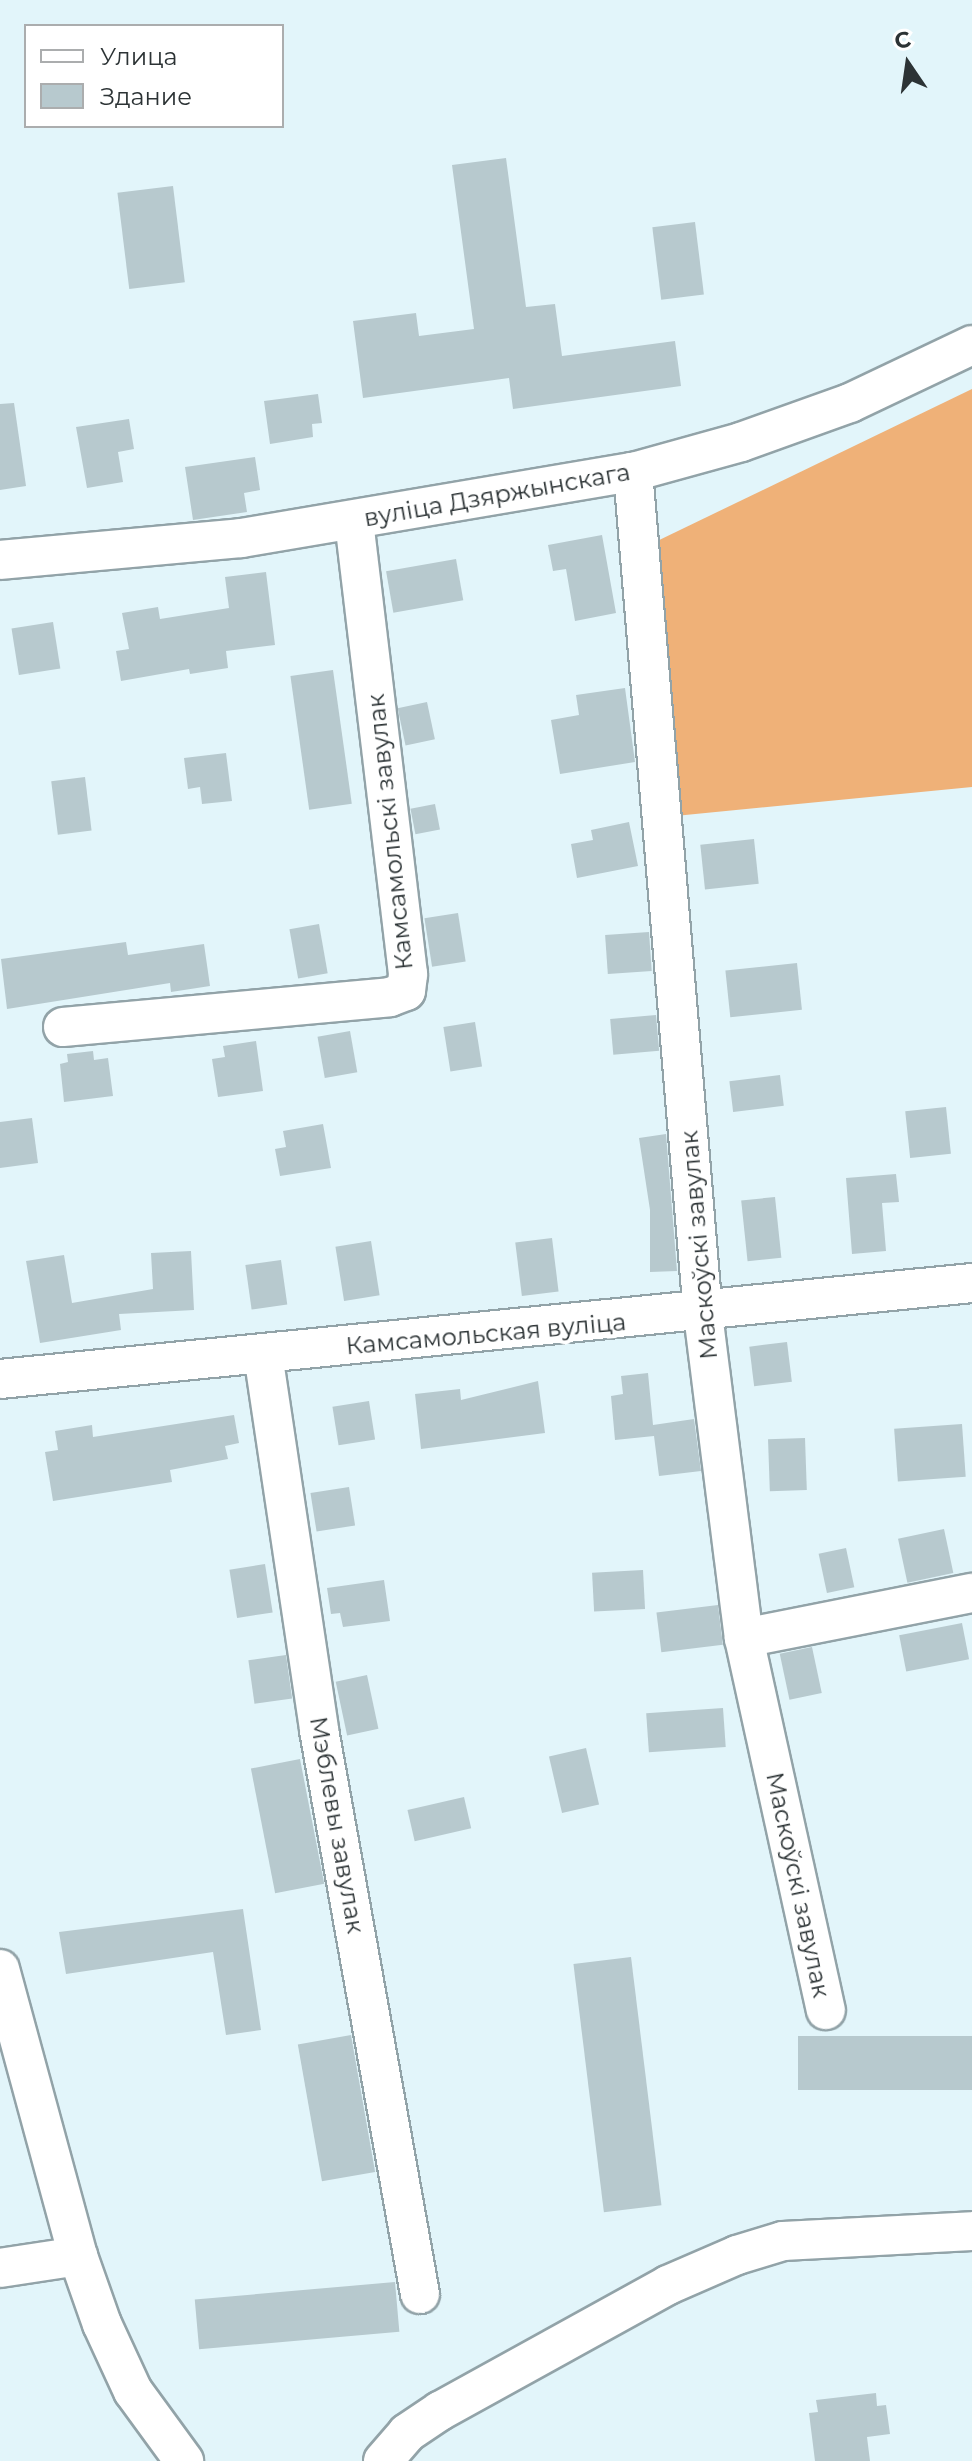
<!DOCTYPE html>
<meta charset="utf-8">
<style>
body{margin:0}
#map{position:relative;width:972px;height:2461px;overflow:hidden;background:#e2f5fa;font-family:Montserrat,sans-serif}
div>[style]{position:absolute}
.forest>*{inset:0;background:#efb178}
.building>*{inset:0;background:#b7c9ce;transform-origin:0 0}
.roads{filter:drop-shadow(2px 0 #92a3a8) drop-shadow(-2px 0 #92a3a8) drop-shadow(0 2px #92a3a8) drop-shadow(0 -2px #92a3a8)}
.minor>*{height:38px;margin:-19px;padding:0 19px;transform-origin:19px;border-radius:19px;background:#fff}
span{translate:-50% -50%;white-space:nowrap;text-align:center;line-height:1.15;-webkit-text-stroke:8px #fff;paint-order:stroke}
.street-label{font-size:24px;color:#2c3335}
.legend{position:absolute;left:24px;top:24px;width:260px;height:104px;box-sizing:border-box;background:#fff;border:2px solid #abadae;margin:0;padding:10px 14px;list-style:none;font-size:24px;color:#2c3335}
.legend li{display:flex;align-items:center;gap:16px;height:40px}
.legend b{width:40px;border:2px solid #abadae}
.north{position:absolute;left:868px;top:24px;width:80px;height:80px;-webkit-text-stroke:6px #fff;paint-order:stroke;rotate:347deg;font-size:22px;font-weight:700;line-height:32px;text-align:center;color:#2c3335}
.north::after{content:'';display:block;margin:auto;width:28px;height:36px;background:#2c3335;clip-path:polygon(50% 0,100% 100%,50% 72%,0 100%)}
</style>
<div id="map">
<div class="forest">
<i style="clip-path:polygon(972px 389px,972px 787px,675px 816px,651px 544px)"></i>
</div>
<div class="building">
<i style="clip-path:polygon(506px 158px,526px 307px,555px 304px,562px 356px,675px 341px,681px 386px,513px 409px,509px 378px,363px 398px,353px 321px,416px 313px,419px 336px,474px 329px,452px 165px)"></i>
<i style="left:173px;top:186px;width:97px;height:56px;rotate:83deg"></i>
<i style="left:695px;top:222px;width:73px;height:43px;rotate:83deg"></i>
<i style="clip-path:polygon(318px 394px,322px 423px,312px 424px,313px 437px,270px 444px,264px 401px)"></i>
<i style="clip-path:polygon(14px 403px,26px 486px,0 490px,0 404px)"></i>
<i style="clip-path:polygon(129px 419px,134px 449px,118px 452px,123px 482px,87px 488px,76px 427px)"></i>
<i style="clip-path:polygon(255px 457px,260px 490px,244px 493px,247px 512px,193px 520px,185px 467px)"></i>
<i style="clip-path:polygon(602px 535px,616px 613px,575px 621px,566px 569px,553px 571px,548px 545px)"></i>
<i style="left:456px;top:559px;width:42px;height:71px;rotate:80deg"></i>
<i style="clip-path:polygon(266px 572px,275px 645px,226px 651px,228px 668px,190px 674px,189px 669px,121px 681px,116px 651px,129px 649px,122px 613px,158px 607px,160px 619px,229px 608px,225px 577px)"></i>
<i style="left:53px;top:622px;width:47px;height:42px;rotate:81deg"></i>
<i style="left:333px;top:670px;width:135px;height:43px;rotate:82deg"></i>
<i style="clip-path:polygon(625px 688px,635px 762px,560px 774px,551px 720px,579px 715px,576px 695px)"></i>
<i style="left:427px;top:702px;width:38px;height:30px;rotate:78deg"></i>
<i style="clip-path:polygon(226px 753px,232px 801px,202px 804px,200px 787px,188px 789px,184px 758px)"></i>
<i style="left:85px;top:777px;width:54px;height:34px;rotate:83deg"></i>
<i style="left:435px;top:804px;width:26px;height:25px;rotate:79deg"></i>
<i style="clip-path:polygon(629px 822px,638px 866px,577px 878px,571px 844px,593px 840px,591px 830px)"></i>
<i style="left:754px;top:839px;width:45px;height:54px;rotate:84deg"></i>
<i style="left:458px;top:913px;width:49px;height:34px;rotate:81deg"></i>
<i style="left:319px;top:924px;width:50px;height:30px;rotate:80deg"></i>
<i style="left:649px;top:932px;width:39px;height:44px;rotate:86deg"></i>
<i style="clip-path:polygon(126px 942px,128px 955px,204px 944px,210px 986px,171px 992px,170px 983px,7px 1009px,1px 959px)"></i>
<i style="left:797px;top:963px;width:47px;height:72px;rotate:84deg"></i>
<i style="left:656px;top:1015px;width:36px;height:46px;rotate:85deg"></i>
<i style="left:475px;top:1022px;width:45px;height:32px;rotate:81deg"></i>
<i style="left:350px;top:1031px;width:42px;height:33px;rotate:80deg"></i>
<i style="clip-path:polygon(256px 1041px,263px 1091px,218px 1097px,212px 1059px,225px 1057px,223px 1046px)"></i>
<i style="clip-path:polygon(93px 1051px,94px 1060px,108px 1058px,113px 1096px,64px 1102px,60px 1064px,68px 1062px,67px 1054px)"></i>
<i style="left:780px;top:1075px;width:31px;height:51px;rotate:83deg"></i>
<i style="left:946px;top:1107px;width:47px;height:41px;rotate:84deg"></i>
<i style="clip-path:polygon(32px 1118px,38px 1163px,0 1168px,0 1122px)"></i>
<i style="clip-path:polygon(323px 1124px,331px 1168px,280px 1176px,275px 1149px,286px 1147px,283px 1131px)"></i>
<i style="clip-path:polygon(666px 1134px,677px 1271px,650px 1272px,650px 1210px,639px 1138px)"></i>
<i style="clip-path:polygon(896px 1174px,899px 1202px,882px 1203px,886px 1251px,852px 1254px,846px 1178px)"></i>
<i style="left:775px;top:1197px;width:61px;height:34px;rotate:84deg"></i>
<i style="left:552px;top:1238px;width:54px;height:37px;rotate:83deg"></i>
<i style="left:371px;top:1241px;width:55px;height:36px;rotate:81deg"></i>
<i style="clip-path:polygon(191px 1251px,194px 1310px,119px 1314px,121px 1330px,40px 1343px,26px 1261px,64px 1255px,72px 1303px,153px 1289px,151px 1253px)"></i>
<i style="left:281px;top:1260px;width:45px;height:36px;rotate:82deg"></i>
<i style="left:787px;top:1342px;width:40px;height:38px;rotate:83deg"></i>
<i style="clip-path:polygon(648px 1373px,653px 1425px,694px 1419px,701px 1471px,659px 1476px,654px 1436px,615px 1440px,611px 1396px,623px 1394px,621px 1376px)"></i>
<i style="clip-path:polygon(538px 1381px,545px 1433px,421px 1449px,415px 1394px,460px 1389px,461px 1400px)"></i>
<i style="left:369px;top:1401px;width:39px;height:37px;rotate:81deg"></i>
<i style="clip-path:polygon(234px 1415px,239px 1443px,225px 1446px,228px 1459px,170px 1470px,172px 1482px,53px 1501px,45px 1452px,58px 1450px,55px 1431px,92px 1425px,93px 1437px)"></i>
<i style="left:962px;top:1424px;width:53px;height:68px;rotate:86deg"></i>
<i style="left:805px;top:1438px;width:52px;height:37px;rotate:88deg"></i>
<i style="left:349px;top:1487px;width:39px;height:39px;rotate:81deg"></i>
<i style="left:944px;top:1529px;width:45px;height:47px;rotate:78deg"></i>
<i style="left:846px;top:1548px;width:40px;height:28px;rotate:78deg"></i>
<i style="left:265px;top:1564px;width:49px;height:36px;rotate:81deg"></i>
<i style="left:643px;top:1570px;width:39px;height:51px;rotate:87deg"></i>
<i style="clip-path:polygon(384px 1580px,390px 1621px,343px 1627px,340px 1613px,331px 1614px,327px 1588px)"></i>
<i style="left:718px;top:1605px;width:40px;height:62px;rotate:83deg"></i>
<i style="left:962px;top:1623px;width:37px;height:64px;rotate:79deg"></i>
<i style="left:812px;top:1647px;width:47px;height:33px;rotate:78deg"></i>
<i style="left:286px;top:1655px;width:44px;height:38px;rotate:82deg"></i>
<i style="left:367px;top:1675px;width:55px;height:32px;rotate:78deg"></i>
<i style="left:723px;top:1708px;width:39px;height:77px;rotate:86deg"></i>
<i style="left:586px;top:1748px;width:58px;height:38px;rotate:77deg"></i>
<i style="left:300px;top:1759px;width:127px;height:50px;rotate:79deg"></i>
<i style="left:464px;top:1797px;width:32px;height:58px;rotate:77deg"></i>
<i style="clip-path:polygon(243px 1909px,261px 2030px,226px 2035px,213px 1952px,66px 1974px,59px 1932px)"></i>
<i style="left:631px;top:1957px;width:250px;height:58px;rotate:83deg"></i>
<i style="left:351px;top:2035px;width:139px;height:54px;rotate:80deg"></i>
<i style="left:972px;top:2036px;width:54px;height:174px;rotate:90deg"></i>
<i style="left:395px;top:2282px;width:50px;height:201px;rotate:85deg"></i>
<i style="clip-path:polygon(876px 2393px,877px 2406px,886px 2405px,890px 2434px,867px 2437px,870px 2461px,815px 2461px,809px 2413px,818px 2412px,816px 2400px)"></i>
</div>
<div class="roads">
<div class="minor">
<i style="left:633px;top:472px;width:845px;rotate:85.25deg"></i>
<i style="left:703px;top:1314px;width:327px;rotate:82.8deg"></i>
<i style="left:744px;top:1638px;width:381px;rotate:77.6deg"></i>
<i style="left:0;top:560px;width:242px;rotate:-5.2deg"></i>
<i style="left:241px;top:538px;width:398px;rotate:-9.6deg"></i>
<i style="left:633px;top:472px;width:112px;rotate:-15.5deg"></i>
<i style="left:741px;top:442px;width:116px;rotate:-19.7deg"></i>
<i style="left:850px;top:403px;width:135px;rotate:-25.4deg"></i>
<i style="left:63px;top:1027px;width:328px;rotate:-5.2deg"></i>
<i style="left:390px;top:997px;width:17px;rotate:-21deg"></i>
<i style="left:406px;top:991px;width:17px;rotate:-83deg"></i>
<i style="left:408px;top:974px;width:456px;rotate:-96.8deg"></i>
<i style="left:263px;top:1354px;width:380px;rotate:81.5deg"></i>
<i style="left:319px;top:1730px;width:573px;rotate:79.85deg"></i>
<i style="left:0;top:1379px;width:977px;rotate:-5.64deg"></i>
<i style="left:744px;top:1638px;width:232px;rotate:-11.2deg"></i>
<i style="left:0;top:1969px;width:297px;rotate:74.8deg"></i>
<i style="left:78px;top:2256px;width:72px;rotate:70.6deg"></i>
<i style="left:102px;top:2324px;width:74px;rotate:65.2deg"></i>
<i style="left:133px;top:2391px;width:87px;rotate:53.9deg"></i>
<i style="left:0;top:2268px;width:79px;rotate:-8.7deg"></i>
<i style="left:383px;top:2461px;width:37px;rotate:-49deg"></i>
<i style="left:407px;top:2433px;width:40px;rotate:-34deg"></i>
<i style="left:440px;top:2411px;width:260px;rotate:-28.9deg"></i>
<i style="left:668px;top:2285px;width:75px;rotate:-23.5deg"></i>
<i style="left:737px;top:2255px;width:48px;rotate:-16.9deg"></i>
<i style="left:783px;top:2241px;width:189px;rotate:-3deg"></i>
</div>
</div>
<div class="street-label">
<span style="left:497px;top:495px;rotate:-10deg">вуліца Дзяржынскага</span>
<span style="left:390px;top:832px;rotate:-96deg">Камсамольскі завулак</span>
<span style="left:699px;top:1245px;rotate:-95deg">Маскоўскі завулак</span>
<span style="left:486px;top:1334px;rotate:-5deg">Камсамольская вуліца</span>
<span style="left:337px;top:1825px;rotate:80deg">Мэблевы завулак</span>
<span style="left:798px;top:1885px;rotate:78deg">Маскоўскі завулак</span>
</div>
<ul class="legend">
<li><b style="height:10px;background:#fff"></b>Улица</li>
<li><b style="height:22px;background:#b7c9ce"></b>Здание</li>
</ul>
<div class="north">С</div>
</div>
